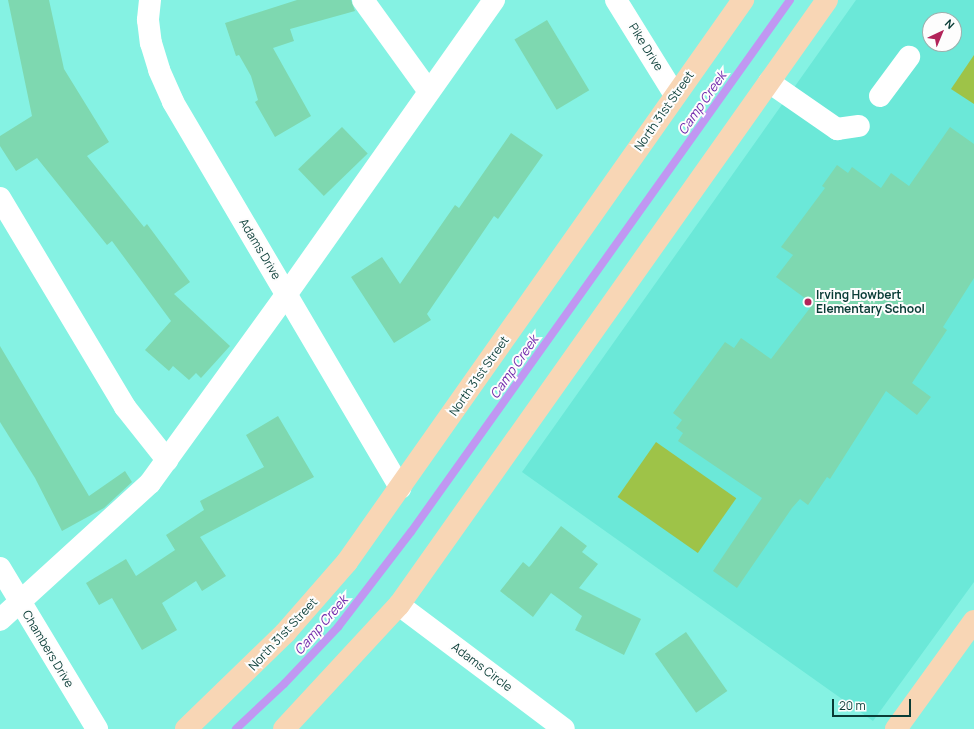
<!DOCTYPE html>
<style>
body{margin:0}
#map{position:relative;width:974px;height:729px;overflow:hidden;background:#85f2e3;font-family:Manrope,sans-serif}
div>[style]{position:absolute}
.built>*{inset:0;background:#6be8d8}
.green>*{inset:0;background:#9ec348;transform-origin:0 0}
.stream>*{height:8px;margin:-4px;padding:0 4px;transform-origin:4px;border-radius:4px;background:#c097f2}
.building>*{inset:0;background:#7ed8b0;transform-origin:0 0}
.minor>*{height:22px;margin:-11px;padding:0 11px;transform-origin:11px;border-radius:11px;background:#fff}
.major>*{height:22px;margin:-11px;padding:0 11px;transform-origin:11px;border-radius:11px;background:#f8d6b5}
.dots>*{width:11px;height:11px;translate:-50% -50%;box-sizing:border-box;border:2px solid #fdfdfd;border-radius:50%}
span{translate:-50% -50%;white-space:nowrap;text-align:center;line-height:1.15;-webkit-text-stroke:4px #fdfdfd;paint-order:stroke}
.street-label{font-size:12px;color:#093c36}
.poi-label{font-size:12px;color:#093c36;font-weight:700}
.left{translate:0 -50%;text-align:left}
.water-label{font-size:13px;color:#6f26ab;font-style:italic}
.north{position:absolute;left:922px;top:12px;width:40px;height:40px;box-sizing:border-box;background:#fdfdfd;border:1px solid #9bb0ad;border-radius:50%;rotate:44deg;font-size:11px;font-weight:700;line-height:16px;text-align:center;color:#093c36}
.north::after{content:'';display:block;margin:auto;width:14px;height:18px;background:#b2245a;clip-path:polygon(50% 0,100% 100%,50% 72%,0 100%)}
.scale{position:absolute;left:832px;top:699px;width:79px;height:18px;box-sizing:border-box;border:2px solid #093c36;border-top:0;padding-left:5px;font-size:12px;line-height:14px;white-space:nowrap;color:#093c36;-webkit-text-stroke:3px #fdfdfd;paint-order:stroke}
</style>
<div id="map">
<div class="built">
<i style="clip-path:polygon(evenodd,856px 0,974px 0,974px 582px,873px 721px,522px 472px,856px 0,930px 20px,954px 20px,954px 44px,930px 44px,930px 20px)"></i>
</div>
<div class="green">
<i style="clip-path:polygon(974px 55px,974px 104px,951px 89px)"></i>
<i style="left:656px;top:442px;width:98px;height:67px;rotate:35deg"></i>
</div>
<div class="stream">
<i style="left:236px;top:729px;width:66px;rotate:-43.2deg"></i>
<i style="left:284px;top:684px;width:79px;rotate:-46.5deg"></i>
<i style="left:338px;top:627px;width:120px;rotate:-52.5deg"></i>
<i style="left:411px;top:532px;width:653px;rotate:-54.53deg"></i>
</div>
<div class="building">
<i style="clip-path:polygon(8px 0,49px 0,64px 69px,109px 142px,87px 156px,144px 227px,147px 224px,190px 282px,174px 294px,230px 346px,201px 378px,196px 373px,189px 380px,173px 366px,169px 371px,145px 350px,171px 321px,112px 241px,107px 245px,37px 158px,16px 171px,0 146px,0 136px,32px 116px)"></i>
<i style="clip-path:polygon(297px 0,351px 0,355px 11px,290px 29px,294px 41px,273px 48px,311px 116px,275px 137px,255px 102px,258px 100px,251px 76px,239px 55px,236px 56px,225px 23px)"></i>
<i style="left:547px;top:20px;width:82px;height:38px;rotate:59deg"></i>
<i style="left:342px;top:127px;width:37px;height:61px;rotate:46deg"></i>
<i style="clip-path:polygon(950px 127px,974px 144px,974px 278px,943px 327px,947px 330px,912px 383px,931px 397px,917px 415px,886px 391px,830px 479px,827px 477px,808px 505px,800px 499px,792px 508px,737px 588px,713px 571px,762px 498px,678px 441px,683px 433px,676px 428px,682px 420px,673px 413px,725px 342px,734px 348px,741px 338px,771px 359px,813px 304px,776px 277px,793px 255px,781px 247px,825px 188px,822px 186px,837px 165px,848px 173px,852px 167px,881px 188px,891px 173px,909px 186px)"></i>
<i style="clip-path:polygon(511px 133px,543px 155px,498px 219px,494px 216px,427px 314px,431px 320px,394px 343px,351px 277px,382px 257px,400px 284px,455px 205px,459px 208px)"></i>
<i style="clip-path:polygon(0 346px,89px 496px,125px 471px,132px 482px,104px 508px,62px 531px,35px 478px,0 422px)"></i>
<i style="clip-path:polygon(278px 416px,314px 477px,200px 537px,226px 576px,202px 591px,196px 581px,162px 603px,177px 630px,142px 650px,112px 598px,99px 605px,86px 583px,126px 559px,136px 576px,175px 550px,166px 535px,204px 510px,200px 501px,264px 467px,246px 435px)"></i>
<i style="clip-path:polygon(561px 526px,587px 546px,582px 552px,598px 564px,579px 588px,641px 619px,624px 655px,575px 630px,582px 616px,551px 593px,533px 617px,500px 591px,523px 562px,529px 567px,531px 565px)"></i>
<i style="left:686px;top:632px;width:72px;height:38px;rotate:55deg"></i>
</div>
<div class="minor">
<i style="left:150px;top:0;width:20px;rotate:96deg"></i>
<i style="left:148px;top:20px;width:23px;rotate:83deg"></i>
<i style="left:151px;top:43px;width:28px;rotate:73deg"></i>
<i style="left:159px;top:70px;width:35px;rotate:66deg"></i>
<i style="left:173px;top:102px;width:448px;rotate:59.5deg"></i>
<i style="left:363px;top:0;width:111px;rotate:54.2deg"></i>
<i style="left:616px;top:0;width:112px;rotate:58.2deg"></i>
<i style="left:769px;top:82px;width:83px;rotate:34.7deg"></i>
<i style="left:837px;top:129px;width:22px;rotate:-8deg"></i>
<i style="left:880px;top:96px;width:49px;rotate:-53.4deg"></i>
<i style="left:0;top:198px;width:244px;rotate:59.1deg"></i>
<i style="left:125px;top:407px;width:68px;rotate:51.6deg"></i>
<i style="left:0;top:568px;width:188px;rotate:58.9deg"></i>
<i style="left:399px;top:605px;width:206px;rotate:36.9deg"></i>
<i style="left:0;top:620px;width:203px;rotate:-42.4deg"></i>
<i style="left:150px;top:483px;width:232px;rotate:-54.1deg"></i>
<i style="left:286px;top:295px;width:361px;rotate:-54.8deg"></i>
</div>
<div class="major">
<i style="left:186px;top:729px;width:138px;rotate:-44.1deg"></i>
<i style="left:285px;top:633px;width:94px;rotate:-48.9deg"></i>
<i style="left:347px;top:562px;width:688px;rotate:-54.83deg"></i>
<i style="left:284px;top:729px;width:169px;rotate:-47.2deg"></i>
<i style="left:399px;top:605px;width:741px;rotate:-54.72deg"></i>
<i style="left:896px;top:729px;width:133px;rotate:-54.2deg"></i>
</div>
<div class="dots">
<i style="left:808px;top:302px;background:#b2245a"></i>
</div>
<div class="street-label">
<span style="left:646px;top:47px;rotate:58deg">Pike Drive</span>
<span style="left:664px;top:111px;rotate:-55deg">North 31st Street</span>
<span style="left:260px;top:249px;rotate:59deg">Adams Drive</span>
<span style="left:479px;top:376px;rotate:-55deg">North 31st Street</span>
<span style="left:283px;top:634px;rotate:-47deg">North 31st Street</span>
<span style="left:48px;top:649px;rotate:59deg">Chambers Drive</span>
<span style="left:482px;top:667px;rotate:37deg">Adams Circle</span>
</div>
<div class="poi-label">
<span class="left" style="left:816px;top:302px">Irving Howbert<br>Elementary School</span>
</div>
<div class="water-label">
<span style="left:702px;top:103px;rotate:-55deg">Camp Creek</span>
<span style="left:514px;top:367px;rotate:-55deg">Camp Creek</span>
<span style="left:321px;top:625px;rotate:-49deg">Camp Creek</span>
</div>
<div class="north">N</div>
<div class="scale">20 m</div>
</div>
